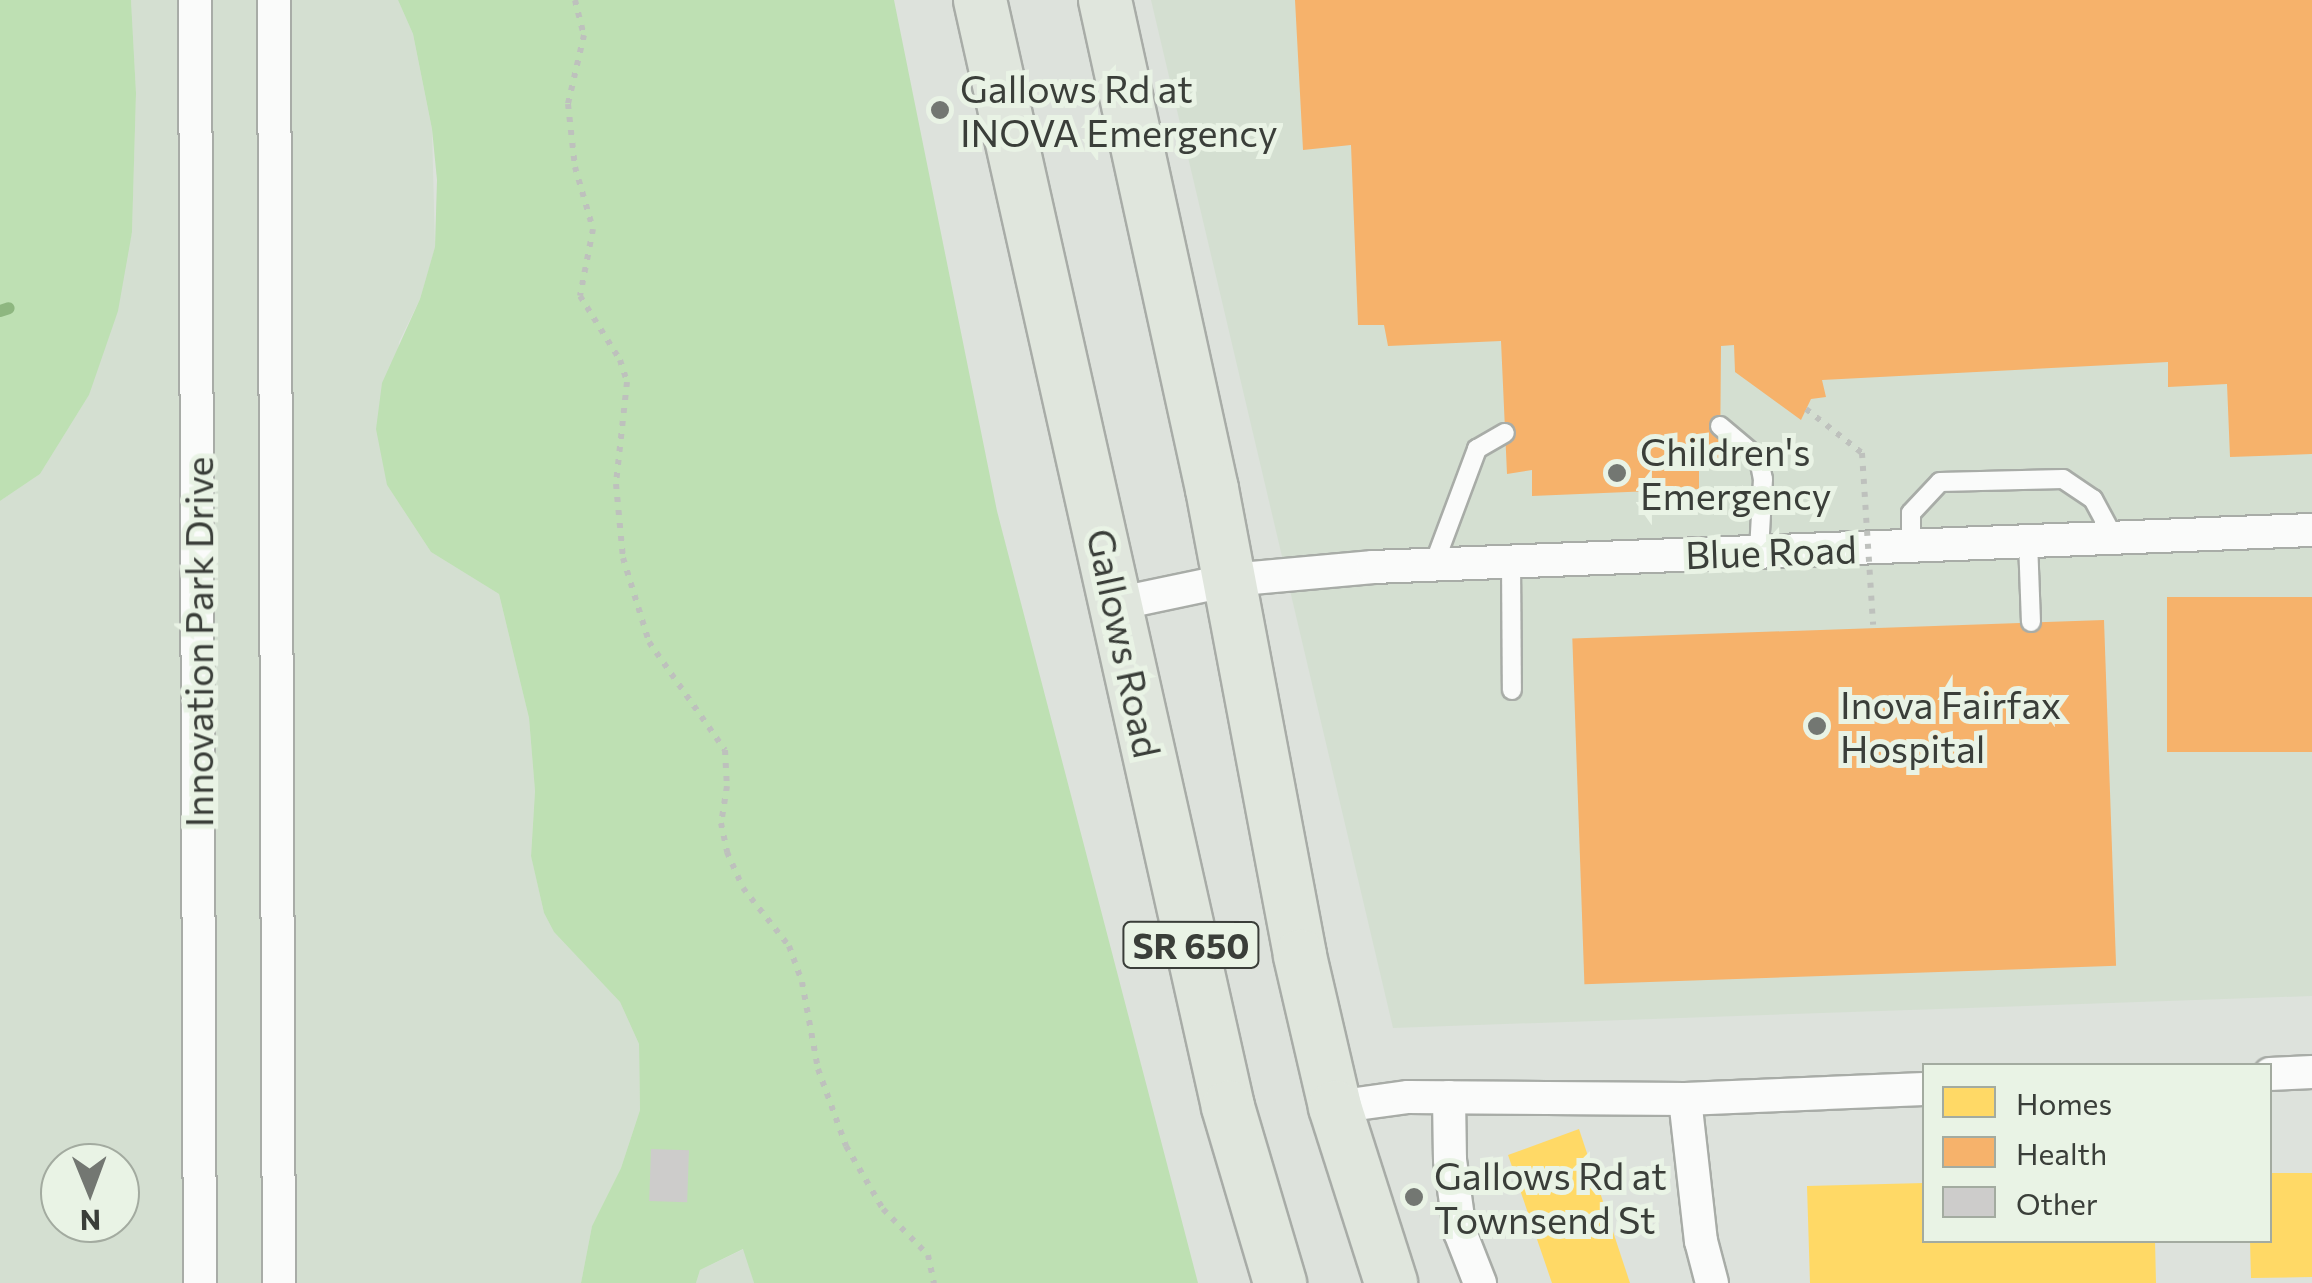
<!DOCTYPE html>
<style>
body{margin:0}
#map{position:relative;width:2312px;height:1283px;overflow:hidden;background:#dde2dc;font-family:Commissioner,sans-serif}
div>[style]{position:absolute}
.built>*{inset:0;background:#d4dfd1}
.green>*{inset:0;background:#bee0b3}
.homes>*{inset:0;background:#ffd966}
.health>*{inset:0;background:#f6b26b;transform-origin:0 0}
.stream>*{height:12px;margin:-6px;padding:0 6px;transform-origin:6px;border-radius:6px;background:#8eb780}
.building>*{inset:0;background:#cdcccb;transform-origin:0 0}
.path>*{height:6px;margin-top:-3px;transform-origin:0;background:repeating-linear-gradient(90deg,#bec1bd 0 5px,transparent 0 13px)}
.roads{filter:drop-shadow(2px 0 #a8aca7) drop-shadow(-2px 0 #a8aca7) drop-shadow(0 2px #a8aca7) drop-shadow(0 -2px #a8aca7)}
.lane>*{height:18px;margin:-9px;padding:0 9px;transform-origin:9px;border-radius:9px;background:#fafbfa}
.street>*{height:32px;margin:-16px;padding:0 16px;transform-origin:16px;border-radius:16px;background:#fafbfa}
.primary>*{height:52px;margin:-26px;padding:0 26px;transform-origin:26px;border-radius:26px;background:#e0e6dd}
.path-bridge>*{height:6px;margin-top:-3px;transform-origin:0;background:repeating-linear-gradient(90deg,#bec1bd 0 5px,transparent 0 13px)}
.dots>*{width:28px;height:28px;translate:-50% -50%;box-sizing:border-box;border:5px solid #e9f3e5;border-radius:50%}
span{translate:-50% -50%;white-space:nowrap;text-align:center;line-height:1.15;-webkit-text-stroke:10px #e9f3e5;paint-order:stroke}
.shield-label span{padding:2px 8px;background:#e9f3e5;border:2px solid;border-radius:8px;-webkit-text-stroke-width:0}
.shield-label{font-size:35px;color:#3a3e39;font-weight:700}
.poi-label{font-size:38px;color:#3a3e39}
.left{translate:0 -50%;text-align:left}
.street-label{font-size:38px;color:#3a3e39}
.legend{position:absolute;left:1922px;top:1063px;width:350px;height:180px;box-sizing:border-box;background:#e9f3e5;border:2px solid #a3aba0;margin:0;padding:12px 18px;list-style:none;font-size:30px;color:#3a3e39}
.legend li{display:flex;align-items:center;gap:20px;height:50px}
.legend b{width:50px;border:2px solid #a3aba0}
.north{position:absolute;left:40px;top:1143px;width:100px;height:100px;box-sizing:border-box;background:#e9f3e5;border:2px solid #a3aba0;border-radius:50%;rotate:179deg;font-size:28px;font-weight:700;line-height:40px;text-align:center;color:#3a3e39}
.north::after{content:'';display:block;margin:auto;width:35px;height:45px;background:#737772;clip-path:polygon(50% 0,100% 100%,50% 72%,0 100%)}
</style>
<div id="map">
<div class="built">
<i style="clip-path:polygon(evenodd,131px 0,398px 0,413px 34px,432px 129px,435px 248px,420px 299px,399px 342px,387px 485px,431px 552px,499px 594px,529px 718px,535px 791px,531px 855px,544px 913px,554px 932px,620px 1002px,639px 1044px,640px 1110px,621px 1168px,592px 1226px,581px 1283px,0 1283px,0 501px,40px 474px,89px 395px,132px 232px,136px 93px,131px 0,60px 1163px,120px 1163px,120px 1223px,60px 1223px,60px 1163px)"></i>
<i style="clip-path:polygon(1151px 0,2312px 0,2312px 996px,1393px 1028px)"></i>
<i style="clip-path:polygon(744px 1249px,754px 1283px,696px 1283px,700px 1270px)"></i>
</div>
<div class="green">
<i style="clip-path:polygon(0 0,131px 0,136px 93px,132px 232px,118px 311px,89px 395px,40px 474px,0 501px)"></i>
<i style="clip-path:polygon(398px 0,894px 0,997px 511px,1198px 1283px,754px 1283px,743px 1249px,700px 1270px,696px 1283px,581px 1283px,592px 1226px,621px 1168px,640px 1110px,639px 1044px,620px 1002px,554px 932px,544px 913px,531px 856px,535px 791px,529px 718px,499px 594px,431px 552px,387px 485px,376px 429px,382px 383px,420px 299px,435px 247px,437px 180px,432px 129px,413px 34px)"></i>
</div>
<div class="homes">
<i style="clip-path:polygon(1579px 1129px,1630px 1283px,1552px 1283px,1508px 1155px)"></i>
<i style="clip-path:polygon(2270px 1173px,2312px 1173px,2312px 1277px,2251px 1278px,2250px 1240px,2270px 1240px)"></i>
<i style="clip-path:polygon(1924px 1183px,1924px 1240px,2155px 1240px,2156px 1283px,1810px 1283px,1807px 1186px)"></i>
</div>
<div class="health">
<i style="clip-path:polygon(1295px 0,2312px 0,2312px 454px,2230px 457px,2227px 384px,2168px 387px,2168px 362px,1822px 380px,1826px 397px,1811px 399px,1801px 420px,1735px 372px,1734px 345px,1721px 346px,1720px 464px,1699px 464px,1699px 489px,1532px 496px,1532px 470px,1507px 474px,1501px 341px,1388px 346px,1384px 325px,1358px 325px,1351px 145px,1303px 150px)"></i>
<i style="left:2312px;top:597px;width:155px;height:145px;rotate:90deg"></i>
<i style="left:2104px;top:620px;width:346px;height:532px;rotate:88deg"></i>
</div>
<div class="stream">
<i style="left:0;top:311px;width:9px;rotate:-18deg"></i>
</div>
<div class="building">
<i style="left:651px;top:1149px;width:38px;height:52px;rotate:2deg"></i>
</div>
<div class="path">
<i style="left:575px;top:0;width:36px;rotate:76deg"></i>
<i style="left:584px;top:35px;width:71px;rotate:103.1deg"></i>
<i style="left:568px;top:104px;width:63px;rotate:83.7deg"></i>
<i style="left:575px;top:167px;width:65px;rotate:73.8deg"></i>
<i style="left:593px;top:229px;width:68px;rotate:101deg"></i>
<i style="left:580px;top:296px;width:75px;rotate:58deg"></i>
<i style="left:620px;top:360px;width:23px;rotate:72deg"></i>
<i style="left:627px;top:382px;width:103px;rotate:96.2deg"></i>
<i style="left:616px;top:484px;width:74px;rotate:84.6deg"></i>
<i style="left:623px;top:558px;width:88px;rotate:72.8deg"></i>
<i style="left:649px;top:642px;width:132px;rotate:54.9deg"></i>
<i style="left:725px;top:750px;width:36px;rotate:87deg"></i>
<i style="left:727px;top:786px;width:37px;rotate:99deg"></i>
<i style="left:721px;top:823px;width:30px;rotate:78deg"></i>
<i style="left:727px;top:852px;width:39px;rotate:66deg"></i>
<i style="left:743px;top:888px;width:74px;rotate:51.6deg"></i>
<i style="left:789px;top:946px;width:38px;rotate:70deg"></i>
<i style="left:802px;top:982px;width:88px;rotate:79.6deg"></i>
<i style="left:818px;top:1069px;width:82px;rotate:70deg"></i>
<i style="left:846px;top:1146px;width:73px;rotate:59.6deg"></i>
<i style="left:883px;top:1209px;width:64px;rotate:45.6deg"></i>
<i style="left:928px;top:1255px;width:29px;rotate:78deg"></i>
</div>
<div class="roads">
<div class="lane">
<i style="left:1720px;top:426px;width:51px;rotate:40.2deg"></i>
<i style="left:1759px;top:459px;width:20px;rotate:79deg"></i>
<i style="left:1763px;top:479px;width:72px;rotate:93.2deg"></i>
<i style="left:2028px;top:541px;width:81px;rotate:87.9deg"></i>
<i style="left:1911px;top:546px;width:33px;rotate:-90deg"></i>
<i style="left:1911px;top:513px;width:42px;rotate:-46.9deg"></i>
<i style="left:1940px;top:482px;width:123px;rotate:-1.4deg"></i>
<i style="left:2063px;top:479px;width:36px;rotate:34deg"></i>
<i style="left:2093px;top:499px;width:44px;rotate:61.7deg"></i>
<i style="left:1511px;top:561px;width:129px;rotate:89.6deg"></i>
<i style="left:1434px;top:564px;width:123px;rotate:-69.5deg"></i>
<i style="left:1477px;top:449px;width:32px;rotate:-30deg"></i>
</div>
<div class="street">
<i style="left:195px;top:0;width:1283px;rotate:89.78deg"></i>
<i style="left:274px;top:0;width:1283px;rotate:89.78deg"></i>
<i style="left:1116px;top:604px;width:116px;rotate:-11.9deg"></i>
<i style="left:1230px;top:580px;width:144px;rotate:-5.2deg"></i>
<i style="left:1373px;top:567px;width:940px;rotate:-2.26deg"></i>
<i style="left:2270px;top:1074px;width:42px;rotate:-2.7deg"></i>
<i style="left:1449px;top:1097px;width:63px;rotate:89.1deg"></i>
<i style="left:1450px;top:1160px;width:73px;rotate:82.1deg"></i>
<i style="left:1460px;top:1232px;width:55px;rotate:68.6deg"></i>
<i style="left:1685px;top:1099px;width:143px;rotate:83.6deg"></i>
<i style="left:1701px;top:1241px;width:43px;rotate:75.3deg"></i>
<i style="left:1335px;top:1107px;width:74px;rotate:-7.8deg"></i>
<i style="left:1408px;top:1097px;width:277px;rotate:0.4deg"></i>
<i style="left:1685px;top:1099px;width:239px;rotate:-2.4deg"></i>
</div>
<div class="primary">
<i style="left:980px;top:0;width:1134px;rotate:77.37deg"></i>
<i style="left:1228px;top:1107px;width:184px;rotate:73.5deg"></i>
<i style="left:1105px;top:0;width:501px;rotate:77.66deg"></i>
<i style="left:1212px;top:489px;width:475px;rotate:79.3deg"></i>
<i style="left:1300px;top:956px;width:155px;rotate:76.9deg"></i>
<i style="left:1335px;top:1107px;width:185px;rotate:72.3deg"></i>
</div>
</div>
<div class="path-bridge">
<i style="left:1806px;top:409px;width:71px;rotate:38.2deg"></i>
<i style="left:1862px;top:453px;width:172px;rotate:86.3deg"></i>
</div>
<div class="dots">
<i style="left:940px;top:110px;background:#737772"></i>
<i style="left:1617px;top:473px;background:#737772"></i>
<i style="left:1817px;top:726px;background:#737772"></i>
<i style="left:1414px;top:1197px;background:#737772"></i>
</div>
<div class="shield-label">
<span style="left:1191px;top:945px">SR 650</span>
</div>
<div class="poi-label">
<span class="left" style="left:960px;top:110px">Gallows Rd at<br>INOVA Emergency</span>
<span class="left" style="left:1640px;top:473px">Children's<br>Emergency</span>
<span class="left" style="left:1840px;top:726px">Inova Fairfax<br>Hospital</span>
<span class="left" style="left:1434px;top:1197px">Gallows Rd at<br>Townsend St</span>
</div>
<div class="street-label">
<span style="left:1771px;top:551px;rotate:-2deg">Blue Road</span>
<span style="left:198px;top:642px;rotate:-90deg">Innovation Park Drive</span>
<span style="left:1125px;top:643px;rotate:78deg">Gallows Road</span>
</div>
<ul class="legend">
<li><b style="height:28px;background:#ffd966"></b>Homes</li>
<li><b style="height:28px;background:#f6b26b"></b>Health</li>
<li><b style="height:28px;background:#cdcccb"></b>Other</li>
</ul>
<div class="north">N</div>
</div>
